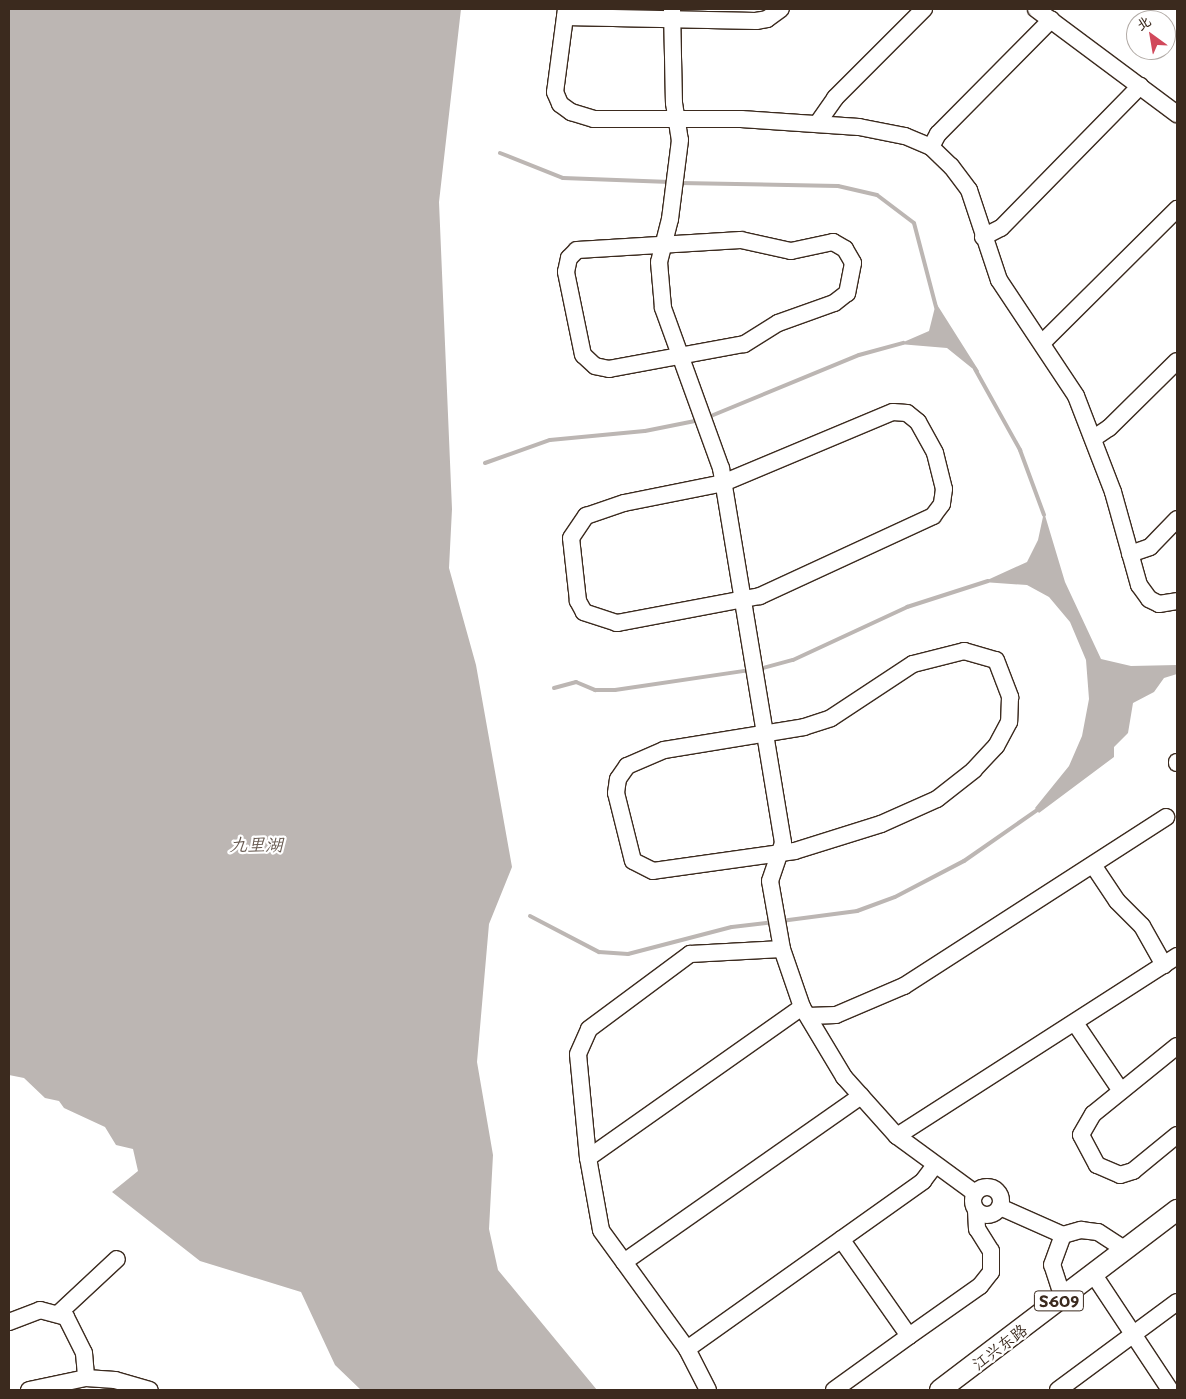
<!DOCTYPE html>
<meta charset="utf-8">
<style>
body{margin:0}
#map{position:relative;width:1186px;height:1399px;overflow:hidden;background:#fff;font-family:"Playpen Sans","LXGW WenKai TC",sans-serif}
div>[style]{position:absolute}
.water>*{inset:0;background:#bcb6b3}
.stream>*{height:4px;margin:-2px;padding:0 2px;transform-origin:2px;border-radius:2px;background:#bcb6b3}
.roads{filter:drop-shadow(1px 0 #3b2a1e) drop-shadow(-1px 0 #3b2a1e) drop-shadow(0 1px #3b2a1e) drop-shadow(0 -1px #3b2a1e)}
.minor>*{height:16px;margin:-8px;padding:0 8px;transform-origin:8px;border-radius:8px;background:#fff}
.minor>.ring{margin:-8px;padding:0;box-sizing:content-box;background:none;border:16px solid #fff;border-radius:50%}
.major>*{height:20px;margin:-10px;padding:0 10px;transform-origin:10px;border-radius:10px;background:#fff}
span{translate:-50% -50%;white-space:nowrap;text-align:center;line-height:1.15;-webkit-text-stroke:4.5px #fff;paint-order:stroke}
.shield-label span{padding:1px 4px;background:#fff;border:1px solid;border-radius:4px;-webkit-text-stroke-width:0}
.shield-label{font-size:15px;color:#3b2a1e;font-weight:700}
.street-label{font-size:16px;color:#3b2a1e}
.water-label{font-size:18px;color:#685b52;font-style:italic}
.frame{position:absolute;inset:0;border:10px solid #3b2a1e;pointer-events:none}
.north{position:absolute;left:1126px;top:10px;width:50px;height:50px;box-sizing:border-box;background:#fff;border:1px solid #b1aaa5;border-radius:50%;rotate:328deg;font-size:14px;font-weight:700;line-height:20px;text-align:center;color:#3b2a1e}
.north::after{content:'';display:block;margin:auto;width:18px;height:22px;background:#d1495b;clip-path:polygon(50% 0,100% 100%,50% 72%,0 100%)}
</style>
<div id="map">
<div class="water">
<i style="clip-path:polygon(9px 9px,461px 9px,439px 202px,452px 509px,449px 568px,476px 665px,512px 867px,489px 924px,477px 1062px,493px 1155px,489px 1229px,498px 1270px,597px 1390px,361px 1390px,335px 1365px,301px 1292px,200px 1261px,112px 1192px,138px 1171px,133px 1149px,116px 1145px,105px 1127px,64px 1108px,59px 1101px,45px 1098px,24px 1078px,9px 1075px)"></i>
<i style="clip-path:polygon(936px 303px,979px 371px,978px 373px,947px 348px,899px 344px,929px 331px)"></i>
<i style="clip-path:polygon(1044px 512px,1065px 582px,1101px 659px,1131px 666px,1177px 665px,1177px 674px,1164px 678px,1154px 692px,1133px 703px,1128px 733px,1114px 747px,1114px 757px,1039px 813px,1035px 808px,1069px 766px,1082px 736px,1089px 699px,1086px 660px,1070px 622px,1049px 597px,1027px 585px,983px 582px,1027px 562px,1038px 540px)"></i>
</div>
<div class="stream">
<i style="left:500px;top:153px;width:68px;rotate:21.6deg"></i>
<i style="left:563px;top:178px;width:107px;rotate:2.1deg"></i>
<i style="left:680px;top:183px;width:158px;rotate:1.1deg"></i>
<i style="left:838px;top:186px;width:40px;rotate:13deg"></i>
<i style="left:877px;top:195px;width:46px;rotate:37.1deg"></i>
<i style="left:914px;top:223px;width:87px;rotate:75.3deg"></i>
<i style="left:975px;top:369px;width:93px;rotate:60.9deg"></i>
<i style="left:1020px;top:450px;width:69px;rotate:69.7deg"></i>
<i style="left:706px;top:418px;width:165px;rotate:-22.4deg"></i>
<i style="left:859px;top:355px;width:46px;rotate:-15.3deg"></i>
<i style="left:485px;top:463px;width:69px;rotate:-19.5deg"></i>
<i style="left:550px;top:440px;width:95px;rotate:-5.4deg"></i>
<i style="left:645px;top:431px;width:56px;rotate:-11.3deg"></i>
<i style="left:759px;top:669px;width:35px;rotate:-15deg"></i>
<i style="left:793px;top:660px;width:126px;rotate:-24.9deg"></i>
<i style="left:907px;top:607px;width:85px;rotate:-17.8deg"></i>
<i style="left:554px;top:688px;width:23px;rotate:-15deg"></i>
<i style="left:576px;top:682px;width:21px;rotate:23deg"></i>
<i style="left:595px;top:690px;width:20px"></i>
<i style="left:615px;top:690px;width:136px;rotate:-8.4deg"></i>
<i style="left:530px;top:916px;width:78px;rotate:27.6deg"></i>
<i style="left:599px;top:952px;width:29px;rotate:4deg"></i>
<i style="left:628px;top:954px;width:107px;rotate:-14.6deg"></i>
<i style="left:732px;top:927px;width:42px;rotate:-6.8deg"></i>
<i style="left:781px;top:921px;width:77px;rotate:-7.5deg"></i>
<i style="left:857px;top:911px;width:40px;rotate:-20.2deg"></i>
<i style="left:895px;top:897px;width:78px;rotate:-27.6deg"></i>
<i style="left:964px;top:861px;width:93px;rotate:-34.9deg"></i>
</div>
<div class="roads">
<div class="minor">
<i style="left:566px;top:9px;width:84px;rotate:97.5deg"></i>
<i style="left:555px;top:92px;width:13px;rotate:67deg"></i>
<i style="left:560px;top:104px;width:14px;rotate:36deg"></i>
<i style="left:571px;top:112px;width:24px;rotate:17deg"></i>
<i style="left:594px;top:119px;width:147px"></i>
<i style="left:741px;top:119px;width:118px;rotate:3.9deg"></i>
<i style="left:859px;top:127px;width:47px;rotate:11.1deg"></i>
<i style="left:905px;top:136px;width:28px;rotate:23deg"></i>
<i style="left:931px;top:147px;width:28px;rotate:44deg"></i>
<i style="left:951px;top:166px;width:30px;rotate:53deg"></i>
<i style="left:969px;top:190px;width:95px;rotate:71.6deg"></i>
<i style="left:999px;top:280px;width:139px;rotate:56.4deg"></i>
<i style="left:1076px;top:396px;width:103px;rotate:68.9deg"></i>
<i style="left:1113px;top:492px;width:97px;rotate:74.4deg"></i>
<i style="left:1139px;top:585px;width:17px;rotate:54deg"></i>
<i style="left:1149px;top:599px;width:11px;rotate:27deg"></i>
<i style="left:1159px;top:604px;width:18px;rotate:-9deg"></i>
<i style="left:672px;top:9px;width:94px;rotate:88.8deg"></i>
<i style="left:674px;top:103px;width:37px;rotate:81deg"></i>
<i style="left:680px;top:140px;width:80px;rotate:97.2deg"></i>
<i style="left:670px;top:219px;width:44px;rotate:104.3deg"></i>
<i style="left:659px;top:262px;width:46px;rotate:85deg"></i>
<i style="left:663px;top:308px;width:170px;rotate:70.1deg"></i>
<i style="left:721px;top:468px;width:380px;rotate:80.6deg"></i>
<i style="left:783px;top:843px;width:40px;rotate:108.9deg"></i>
<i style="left:770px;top:881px;width:69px;rotate:80deg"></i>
<i style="left:782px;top:949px;width:61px;rotate:71deg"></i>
<i style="left:802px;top:1007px;width:82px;rotate:59deg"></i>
<i style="left:844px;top:1077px;width:79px;rotate:48.1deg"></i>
<i style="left:897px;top:1136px;width:97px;rotate:36.2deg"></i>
<i style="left:1036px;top:9px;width:176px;rotate:36.7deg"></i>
<i style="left:565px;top:17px;width:191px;rotate:1.2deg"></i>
<i style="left:756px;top:21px;width:11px;rotate:-10deg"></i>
<i style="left:767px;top:19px;width:17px;rotate:-36deg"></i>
<i style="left:817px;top:124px;width:32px;rotate:-55deg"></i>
<i style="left:835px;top:98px;width:126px;rotate:-45deg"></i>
<i style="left:931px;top:147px;width:15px;rotate:-62deg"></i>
<i style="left:938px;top:134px;width:161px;rotate:-45.3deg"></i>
<i style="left:983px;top:237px;width:20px;rotate:-27deg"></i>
<i style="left:1001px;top:228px;width:199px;rotate:-45.6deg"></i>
<i style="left:741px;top:240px;width:51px;rotate:12.4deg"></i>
<i style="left:791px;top:251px;width:43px;rotate:-12.1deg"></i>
<i style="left:833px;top:242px;width:14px;rotate:30deg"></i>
<i style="left:845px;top:249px;width:16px;rotate:60deg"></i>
<i style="left:853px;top:263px;width:31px;rotate:101deg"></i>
<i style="left:847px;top:293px;width:16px;rotate:142deg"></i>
<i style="left:834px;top:303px;width:59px;rotate:160.3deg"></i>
<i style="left:778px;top:323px;width:40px;rotate:148deg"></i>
<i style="left:744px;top:344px;width:137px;rotate:169.5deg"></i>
<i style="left:609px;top:369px;width:14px;rotate:-168deg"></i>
<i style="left:595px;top:366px;width:16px;rotate:-137deg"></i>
<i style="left:583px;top:355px;width:85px;rotate:-101.6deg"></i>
<i style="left:566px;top:272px;width:14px;rotate:-78deg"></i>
<i style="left:569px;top:258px;width:11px;rotate:-45deg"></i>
<i style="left:577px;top:250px;width:164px;rotate:-3.5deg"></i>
<i style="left:1043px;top:342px;width:189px;rotate:-44.8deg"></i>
<i style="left:893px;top:412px;width:14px;rotate:4deg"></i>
<i style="left:907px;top:413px;width:14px;rotate:39deg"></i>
<i style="left:918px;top:422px;width:35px;rotate:61deg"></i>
<i style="left:935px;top:453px;width:37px;rotate:76deg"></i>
<i style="left:944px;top:489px;width:15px;rotate:98deg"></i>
<i style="left:942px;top:504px;width:15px;rotate:127deg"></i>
<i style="left:933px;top:516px;width:191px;rotate:155.2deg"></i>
<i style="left:760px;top:596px;width:146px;rotate:169.3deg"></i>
<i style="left:617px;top:623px;width:35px;rotate:-162deg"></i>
<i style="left:584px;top:612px;width:13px;rotate:-119deg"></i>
<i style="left:578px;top:601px;width:63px;rotate:-96.3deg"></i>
<i style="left:571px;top:538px;width:27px;rotate:-56deg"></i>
<i style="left:586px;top:516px;width:40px;rotate:-18.9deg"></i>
<i style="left:624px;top:503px;width:101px;rotate:-11.4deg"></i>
<i style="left:723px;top:483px;width:184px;rotate:-22.7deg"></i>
<i style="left:1094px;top:438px;width:18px;rotate:-34deg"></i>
<i style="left:1109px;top:428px;width:95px;rotate:-44.6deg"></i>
<i style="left:1130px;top:554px;width:21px;rotate:-19deg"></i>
<i style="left:1150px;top:547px;width:39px;rotate:-46deg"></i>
<i style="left:964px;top:651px;width:33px;rotate:16deg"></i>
<i style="left:996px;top:660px;width:40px;rotate:69deg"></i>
<i style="left:1010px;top:697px;width:25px;rotate:92deg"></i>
<i style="left:1009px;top:722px;width:27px;rotate:118deg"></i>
<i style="left:996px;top:746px;width:33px;rotate:133deg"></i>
<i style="left:974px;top:770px;width:47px;rotate:141.9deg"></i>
<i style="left:937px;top:799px;width:61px;rotate:155.9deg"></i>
<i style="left:881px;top:824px;width:90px;rotate:162.6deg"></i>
<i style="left:795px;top:851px;width:143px;rotate:172deg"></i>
<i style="left:653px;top:871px;width:22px;rotate:-153deg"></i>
<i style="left:633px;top:861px;width:70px;rotate:-104deg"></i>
<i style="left:616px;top:793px;width:14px;rotate:-82deg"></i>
<i style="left:618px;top:779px;width:16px;rotate:-55deg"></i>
<i style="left:627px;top:766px;width:40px;rotate:-23.4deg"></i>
<i style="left:664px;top:750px;width:142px;rotate:-9.3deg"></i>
<i style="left:804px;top:727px;width:28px;rotate:-18deg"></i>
<i style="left:831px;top:718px;width:98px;rotate:-33.4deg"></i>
<i style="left:913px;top:664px;width:53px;rotate:-14.3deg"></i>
<i style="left:1177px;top:763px;width:1px;rotate:-90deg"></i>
<i style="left:1093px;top:865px;width:43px;rotate:56.3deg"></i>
<i style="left:1117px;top:901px;width:35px;rotate:45deg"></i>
<i style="left:1142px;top:926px;width:45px;rotate:60.6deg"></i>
<i style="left:808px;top:1016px;width:28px;rotate:-2deg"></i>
<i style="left:836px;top:1015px;width:74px;rotate:-23.1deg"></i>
<i style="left:904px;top:986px;width:312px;rotate:-32.8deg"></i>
<i style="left:1075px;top:1023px;width:82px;rotate:55.9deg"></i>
<i style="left:1177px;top:1046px;width:108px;rotate:141deg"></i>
<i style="left:1093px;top:1114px;width:24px;rotate:120deg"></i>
<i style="left:1081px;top:1135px;width:34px;rotate:62deg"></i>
<i style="left:1097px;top:1165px;width:25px;rotate:23deg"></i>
<i style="left:1120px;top:1175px;width:14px;rotate:-17deg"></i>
<i style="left:1133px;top:1171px;width:57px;rotate:-39.3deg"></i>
<i style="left:861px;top:1096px;width:289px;rotate:145deg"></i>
<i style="left:624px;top:1262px;width:107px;rotate:54.1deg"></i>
<i style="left:687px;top:1349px;width:290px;rotate:-35.4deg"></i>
<i style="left:923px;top:1181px;width:20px;rotate:-53deg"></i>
<i style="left:897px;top:1136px;width:333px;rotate:-32.7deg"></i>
<i style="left:588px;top:1158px;width:104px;rotate:-95.5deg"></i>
<i style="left:578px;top:1054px;width:27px;rotate:-66deg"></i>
<i style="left:589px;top:1029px;width:126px;rotate:-36.6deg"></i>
<i style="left:690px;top:954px;width:92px;rotate:-3.1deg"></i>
<i class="ring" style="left:973px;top:1187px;width:12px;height:12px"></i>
<i style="left:1000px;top:1207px;width:69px;rotate:24deg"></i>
<i style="left:624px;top:1262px;width:39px;rotate:-126deg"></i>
<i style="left:601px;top:1230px;width:73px;rotate:-100.2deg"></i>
<i style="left:588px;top:1158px;width:262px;rotate:-35.2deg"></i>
<i style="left:1094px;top:1275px;width:138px;rotate:56.5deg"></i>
<i style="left:1063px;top:1298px;width:35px;rotate:-108deg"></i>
<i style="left:1052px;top:1265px;width:32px;rotate:-70deg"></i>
<i style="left:1063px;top:1235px;width:19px;rotate:-16deg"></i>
<i style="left:1081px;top:1230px;width:17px;rotate:7deg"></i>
<i style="left:1098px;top:1232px;width:33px;rotate:33deg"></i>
<i style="left:59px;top:1313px;width:79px;rotate:-43deg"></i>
<i style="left:9px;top:1322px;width:33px;rotate:-21deg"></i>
<i style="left:40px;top:1310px;width:27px;rotate:15deg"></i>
<i style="left:66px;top:1317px;width:40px;rotate:63.4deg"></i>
<i style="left:84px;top:1353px;width:25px;rotate:85deg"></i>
<i style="left:909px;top:1336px;width:87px;rotate:-35.2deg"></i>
<i style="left:980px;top:1286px;width:18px;rotate:-52deg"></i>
<i style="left:991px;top:1272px;width:21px;rotate:-90deg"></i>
<i style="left:991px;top:1251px;width:26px;rotate:-122deg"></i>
<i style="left:977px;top:1229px;width:19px;rotate:-93deg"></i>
<i style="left:687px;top:1349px;width:46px;rotate:62.9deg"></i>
<i style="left:29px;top:1390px;width:58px;rotate:-11.9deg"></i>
<i style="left:86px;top:1378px;width:29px;rotate:4deg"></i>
<i style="left:115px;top:1380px;width:36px;rotate:16deg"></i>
<i style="left:834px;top:1390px;width:92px;rotate:-35.8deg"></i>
<i style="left:909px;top:1336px;width:118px;rotate:-125deg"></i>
<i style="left:1058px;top:1390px;width:148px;rotate:-36.5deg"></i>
</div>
<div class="major">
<i style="left:940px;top:1390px;width:298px;rotate:-37.2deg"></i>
</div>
</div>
<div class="shield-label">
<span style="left:1059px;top:1301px">S609</span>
</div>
<div class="street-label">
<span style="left:999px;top:1346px;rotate:-37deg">江兴东路</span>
</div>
<div class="water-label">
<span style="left:256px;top:844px">九里湖</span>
</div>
<div class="frame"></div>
<div class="north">北</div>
</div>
